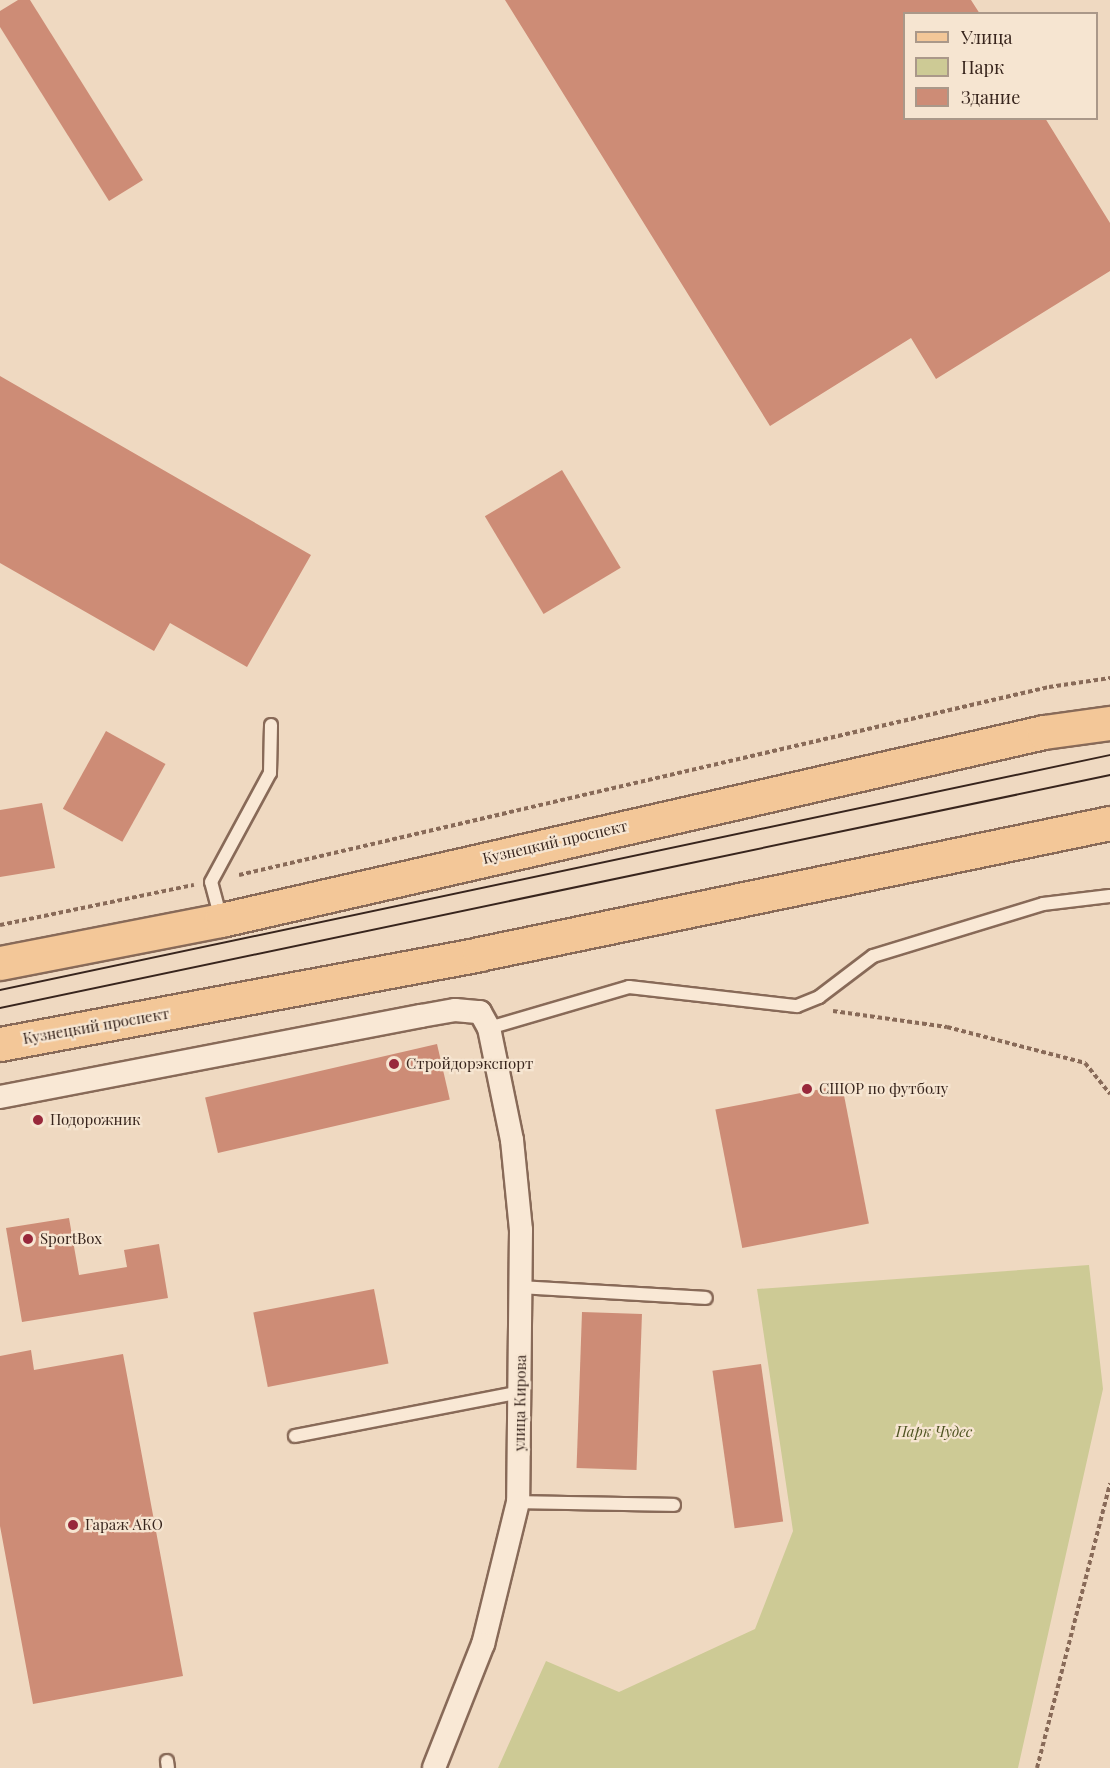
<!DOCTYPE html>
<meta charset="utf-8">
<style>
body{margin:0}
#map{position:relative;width:1110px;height:1768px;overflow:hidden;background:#efd9c1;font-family:"Playfair Display",serif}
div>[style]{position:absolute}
.green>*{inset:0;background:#cdca95}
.building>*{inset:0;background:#cd8c76;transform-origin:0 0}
.path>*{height:4px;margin-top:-2px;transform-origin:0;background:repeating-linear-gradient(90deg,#886a58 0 4.5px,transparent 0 7.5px)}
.roads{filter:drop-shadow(2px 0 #886a58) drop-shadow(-2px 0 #886a58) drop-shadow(0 2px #886a58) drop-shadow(0 -2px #886a58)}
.lane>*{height:12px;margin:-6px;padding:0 6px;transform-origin:6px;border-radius:6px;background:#f9e8d5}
.street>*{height:22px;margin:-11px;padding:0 11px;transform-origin:11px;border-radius:11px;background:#f9e8d5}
.primary>*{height:33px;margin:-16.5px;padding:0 16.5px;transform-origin:16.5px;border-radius:16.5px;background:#f3c798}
.tram>*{height:1.5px;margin:-0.75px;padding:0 0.75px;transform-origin:0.75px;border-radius:0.75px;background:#38251d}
.dots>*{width:16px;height:16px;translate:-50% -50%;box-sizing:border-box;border:3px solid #f6e5d1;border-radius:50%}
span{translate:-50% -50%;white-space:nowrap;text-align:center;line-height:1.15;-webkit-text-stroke:4.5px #f6e5d1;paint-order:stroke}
.street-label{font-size:15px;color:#38251d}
.poi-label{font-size:15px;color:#38251d}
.left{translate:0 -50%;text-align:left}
.park-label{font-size:15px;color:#505523;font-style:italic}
.legend{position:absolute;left:903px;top:12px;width:195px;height:108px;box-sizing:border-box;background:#f6e5d1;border:2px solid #aa9889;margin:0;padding:8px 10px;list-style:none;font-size:18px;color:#38251d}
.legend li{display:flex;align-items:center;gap:12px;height:30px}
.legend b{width:30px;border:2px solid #aa9889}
</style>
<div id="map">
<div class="green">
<i style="clip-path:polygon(1089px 1265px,1103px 1389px,1018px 1768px,498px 1768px,546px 1661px,619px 1692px,755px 1629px,793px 1531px,757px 1289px)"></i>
</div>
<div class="building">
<i style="clip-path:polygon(18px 0,30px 0,143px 180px,109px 201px,0 27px,0 11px)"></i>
<i style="clip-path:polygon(505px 0,971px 0,980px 14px,904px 14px,904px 118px,1045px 118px,1110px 223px,1110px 271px,936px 379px,911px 338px,770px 426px)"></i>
<i style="clip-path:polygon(0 376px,311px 555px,247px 667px,170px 623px,154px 651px,0 563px)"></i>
<i style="left:562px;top:470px;width:114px;height:90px;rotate:59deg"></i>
<i style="left:106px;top:731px;width:68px;height:89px;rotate:29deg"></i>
<i style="clip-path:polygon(42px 803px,55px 868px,0 877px,0 810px)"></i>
<i style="left:437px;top:1044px;width:57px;height:238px;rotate:77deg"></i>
<i style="left:842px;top:1085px;width:141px;height:129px;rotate:79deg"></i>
<i style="clip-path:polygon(69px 1218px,79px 1275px,127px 1267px,124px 1250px,159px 1244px,168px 1298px,22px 1322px,6px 1228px)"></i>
<i style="left:374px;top:1289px;width:76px;height:123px;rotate:79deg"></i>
<i style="left:582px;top:1312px;width:60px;height:156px;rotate:2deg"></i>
<i style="clip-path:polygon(31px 1350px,34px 1370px,123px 1354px,183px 1676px,33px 1704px,0 1526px,0 1356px)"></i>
<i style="left:761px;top:1364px;width:159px;height:49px;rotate:82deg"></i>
</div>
<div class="path">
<i style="left:239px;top:875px;width:832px;rotate:-13.07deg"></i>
<i style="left:1049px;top:687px;width:62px;rotate:-8.4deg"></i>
<i style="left:0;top:925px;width:198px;rotate:-11.7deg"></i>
<i style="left:833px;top:1011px;width:115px;rotate:8deg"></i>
<i style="left:947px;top:1027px;width:143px;rotate:14.6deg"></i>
<i style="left:1085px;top:1063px;width:40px;rotate:51deg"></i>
<i style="left:1037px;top:1768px;width:294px;rotate:-75.6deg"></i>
</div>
<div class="roads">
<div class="lane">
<i style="left:221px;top:919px;width:38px;rotate:-105deg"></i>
<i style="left:211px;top:882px;width:124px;rotate:-61.6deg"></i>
<i style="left:270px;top:773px;width:48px;rotate:-88.8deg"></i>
<i style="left:489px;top:1028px;width:146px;rotate:-16.3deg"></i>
<i style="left:629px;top:987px;width:169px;rotate:6.5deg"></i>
<i style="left:797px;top:1006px;width:24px;rotate:-22deg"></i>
<i style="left:819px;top:997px;width:68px;rotate:-37.2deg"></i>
<i style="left:873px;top:956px;width:178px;rotate:-17deg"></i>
<i style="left:1043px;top:904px;width:67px;rotate:-6.8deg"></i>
<i style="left:521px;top:1287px;width:185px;rotate:3.4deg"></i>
<i style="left:295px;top:1436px;width:230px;rotate:-11deg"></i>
<i style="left:518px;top:1502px;width:156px;rotate:1.1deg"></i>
<i style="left:167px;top:1761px;width:7px;rotate:82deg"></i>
</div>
<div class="street">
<i style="left:0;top:1097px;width:429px;rotate:-10.9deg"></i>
<i style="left:421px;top:1016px;width:35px;rotate:-10deg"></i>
<i style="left:455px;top:1010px;width:25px;rotate:5deg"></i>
<i style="left:480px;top:1012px;width:18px;rotate:61deg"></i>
<i style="left:489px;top:1028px;width:114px;rotate:78.4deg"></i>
<i style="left:512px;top:1140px;width:90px;rotate:84.3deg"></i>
<i style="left:521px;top:1230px;width:272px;rotate:90.6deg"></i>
<i style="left:518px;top:1502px;width:146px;rotate:103.8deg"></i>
<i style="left:483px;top:1644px;width:133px;rotate:111.6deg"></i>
</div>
<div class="primary">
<i style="left:0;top:963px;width:225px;rotate:-11deg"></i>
<i style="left:221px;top:920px;width:844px;rotate:-12.87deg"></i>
<i style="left:1044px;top:732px;width:67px;rotate:-7.8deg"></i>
<i style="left:0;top:1044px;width:487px;rotate:-10.6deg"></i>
<i style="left:479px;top:954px;width:644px;rotate:-11.73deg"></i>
</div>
</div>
<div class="tram">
<i style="left:0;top:990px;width:1135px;rotate:-11.95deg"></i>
<i style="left:0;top:1008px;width:1134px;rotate:-11.85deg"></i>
</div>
<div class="dots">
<i style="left:394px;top:1064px;background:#98283b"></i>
<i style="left:807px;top:1089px;background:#98283b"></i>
<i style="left:38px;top:1120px;background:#98283b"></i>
<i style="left:28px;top:1239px;background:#98283b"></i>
<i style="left:73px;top:1525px;background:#98283b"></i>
</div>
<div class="street-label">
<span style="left:555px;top:842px;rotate:-13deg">Кузнецкий проспект</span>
<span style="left:96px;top:1026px;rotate:-10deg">Кузнецкий проспект</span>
<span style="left:520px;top:1403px;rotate:-89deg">улица Кирова</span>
</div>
<div class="poi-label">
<span class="left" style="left:406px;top:1064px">Стройдорэкспорт</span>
<span class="left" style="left:819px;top:1089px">СШОР по футболу</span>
<span class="left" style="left:50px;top:1120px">Подорожник</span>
<span class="left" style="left:40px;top:1239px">SportBox</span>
<span class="left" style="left:85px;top:1525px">Гараж АКО</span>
</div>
<div class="park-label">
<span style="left:934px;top:1432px">Парк Чудес</span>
</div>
<ul class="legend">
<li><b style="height:8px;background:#f3c798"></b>Улица</li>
<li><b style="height:16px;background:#cdca95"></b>Парк</li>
<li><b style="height:16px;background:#cd8c76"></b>Здание</li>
</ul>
</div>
